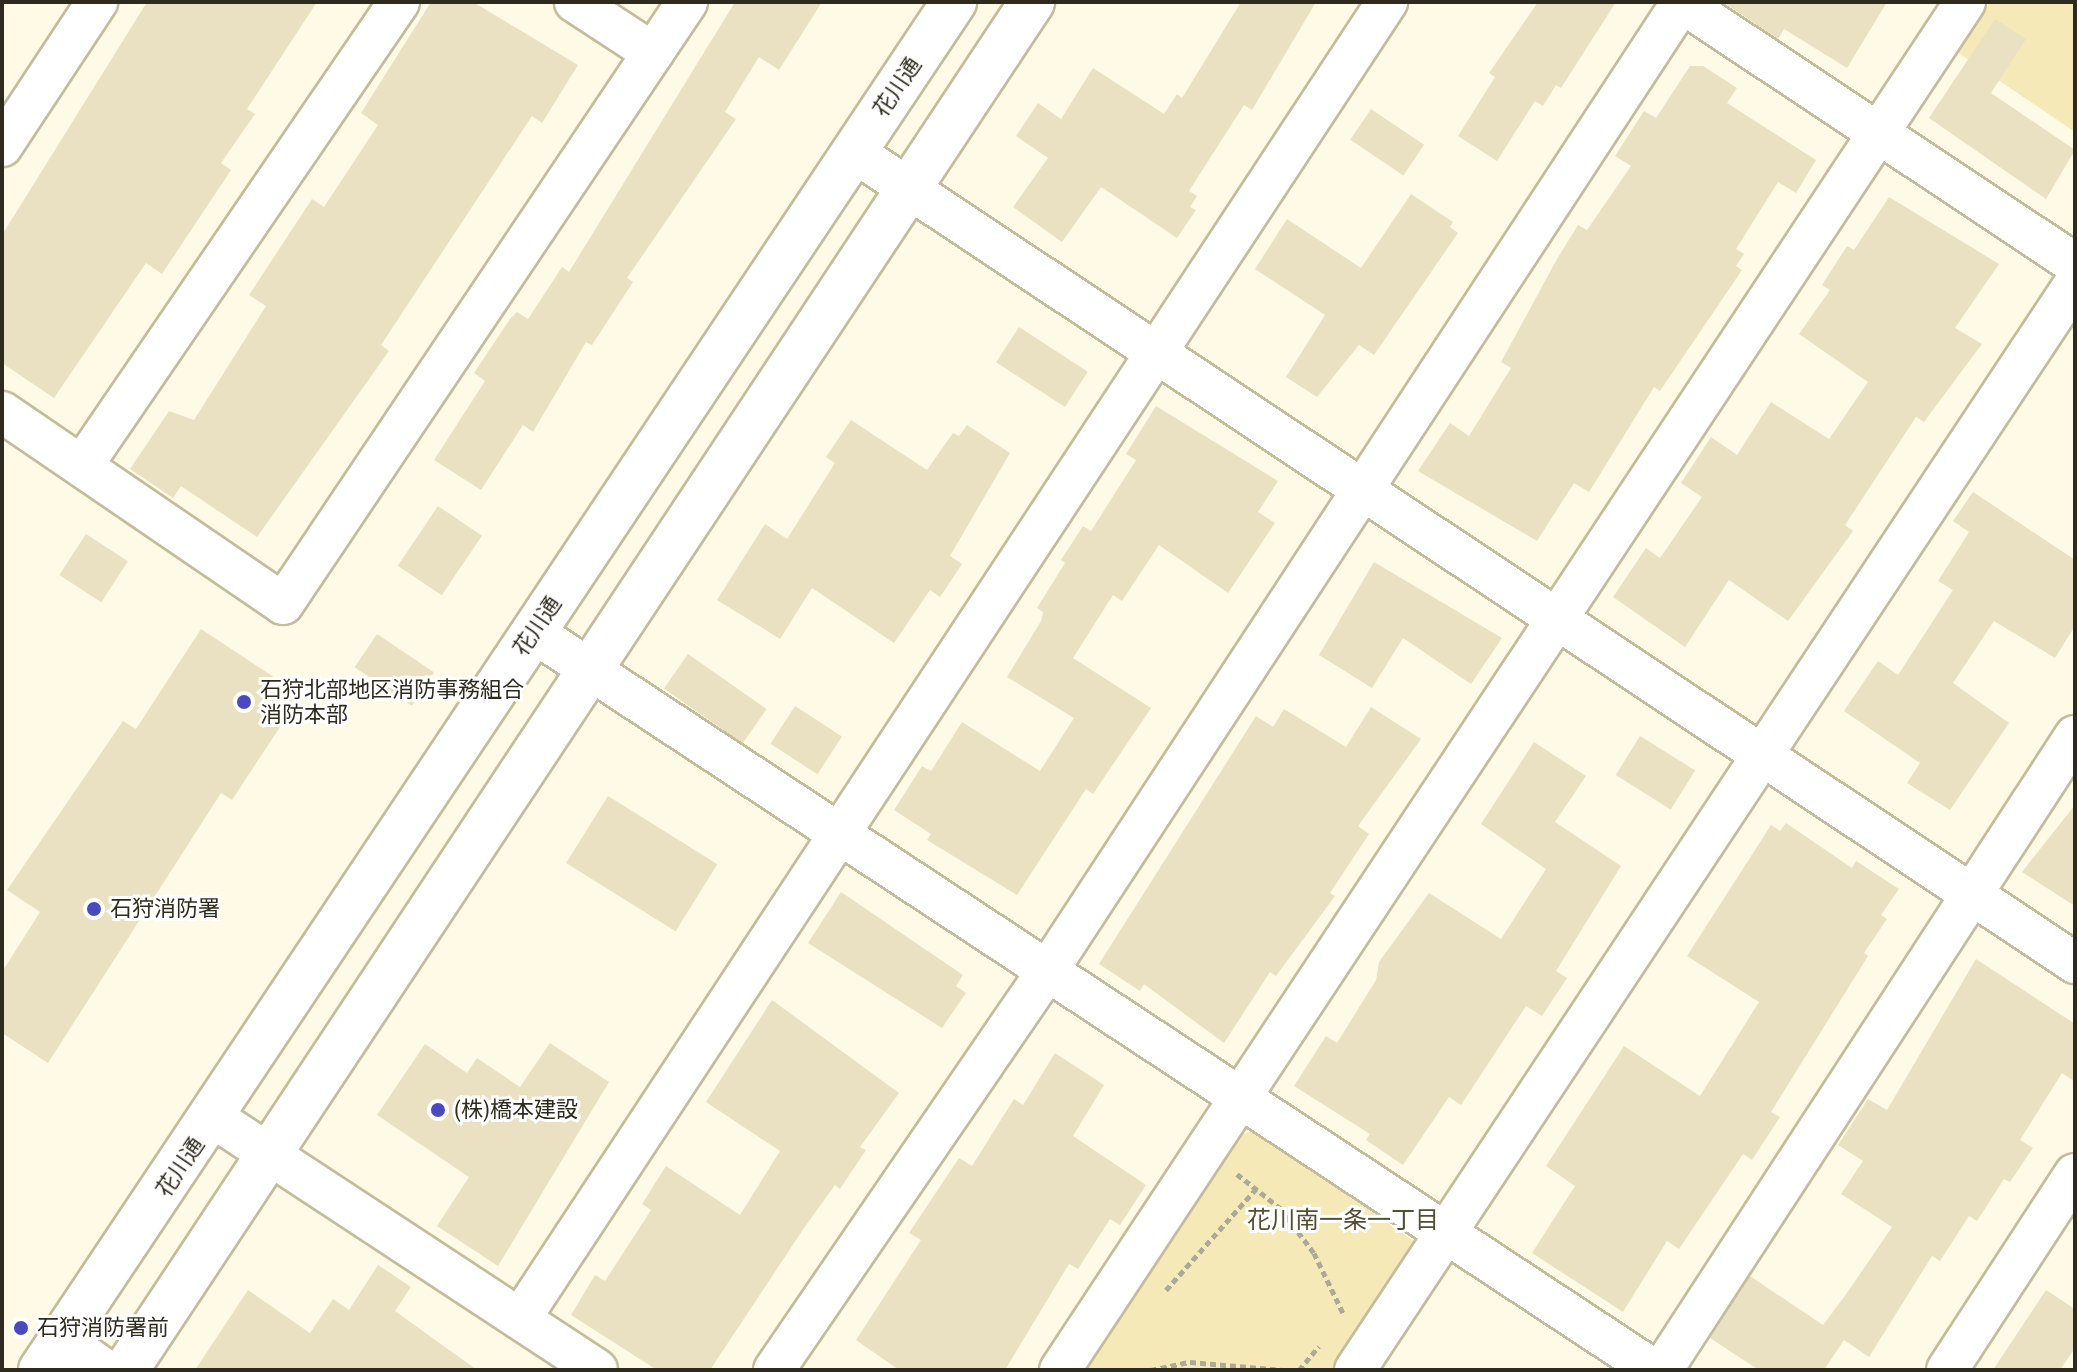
<!DOCTYPE html>
<meta charset="utf-8">
<style>
body{margin:0}
#map{position:relative;width:2077px;height:1372px;overflow:hidden;background:#fffae6;font-family:"Roboto Condensed","Noto Sans JP",sans-serif}
div>[style]{position:absolute}
.green>*{inset:0;background:#f5e9b8}
.building>*{inset:0;background:#e9e1c1;transform-origin:0 0}
.path>*{height:5px;margin-top:-2.5px;transform-origin:0;background:repeating-linear-gradient(90deg,#ada997 0 6px,transparent 0 10px)}
.roads{filter:drop-shadow(2px 0 #c4bc9c) drop-shadow(-2px 0 #c4bc9c) drop-shadow(0 2px #c4bc9c) drop-shadow(0 -2px #c4bc9c)}
.minor>*{height:40px;margin:-20px;padding:0 20px;transform-origin:20px;border-radius:20px;background:#fff}
.tertiary>*{height:44px;margin:-22px;padding:0 22px;transform-origin:22px;border-radius:22px;background:#fff}
.dots>*{width:22px;height:22px;translate:-50% -50%;box-sizing:border-box;border:4px solid #fff;border-radius:50%}
span{translate:-50% -50%;white-space:nowrap;text-align:center;line-height:1.15;-webkit-text-stroke:6px #fff;paint-order:stroke}
.street-label{font-size:22px;color:#2e2b1e}
.poi-label{font-size:22px;color:#2e2b1e}
.left{translate:0 -50%;text-align:left}
.neighbourhood-label{font-size:24px;color:#554e32}
.frame{position:absolute;inset:0;border:4px solid #2e2b1e;pointer-events:none}
</style>
<div id="map">
<div class="green">
<i style="clip-path:polygon(1990px 2px,2075px 2px,2075px 132px,1957px 52px)"></i>
<i style="clip-path:polygon(1257px 1129px,1415px 1242px,1415px 1255px,1352px 1370px,1060px 1370px,1241px 1135px)"></i>
</div>
<div class="building">
<i style="clip-path:polygon(147px 2px,317px 2px,247px 109px,255px 114px,221px 163px,231px 170px,162px 274px,146px 263px,54px 398px,2px 363px,2px 235px)"></i>
<i style="clip-path:polygon(431px 2px,473px 2px,578px 65px,542px 123px,532px 116px,381px 345px,389px 351px,257px 537px,181px 486px,173px 498px,130px 469px,169px 411px,194px 420px,266px 306px,249px 295px,312px 199px,324px 207px,378px 125px,361px 113px)"></i>
<i style="clip-path:polygon(735px 2px,822px 2px,779px 70px,759px 57px,725px 112px,736px 119px,627px 278px,633px 282px,592px 345px,586px 342px,533px 432px,523px 425px,481px 490px,434px 460px,485px 381px,474px 373px,510px 319px,517px 312px,528px 319px,562px 267px,569px 272px)"></i>
<i style="clip-path:polygon(1241px 2px,1316px 2px,1252px 110px,1244px 105px,1189px 191px,1197px 196px,1190px 207px,1196px 210px,1177px 238px,1101px 187px,1062px 242px,1013px 207px,1048px 158px,1016px 136px,1038px 103px,1061px 119px,1093px 68px,1164px 114px,1177px 94px,1182px 98px)"></i>
<i style="clip-path:polygon(1538px 2px,1616px 2px,1561px 88px,1556px 85px,1543px 106px,1535px 101px,1497px 161px,1458px 136px,1495px 77px,1489px 73px)"></i>
<i style="clip-path:polygon(1723px 2px,1887px 2px,1847px 68px,1784px 29px,1778px 39px)"></i>
<i style="clip-path:polygon(1995px 19px,2026px 39px,1991px 93px,2075px 150px,2046px 199px,1929px 118px)"></i>
<i style="clip-path:polygon(1690px 66px,1703px 66px,1737px 88px,1727px 103px,1816px 160px,1796px 193px,1778px 182px,1736px 249px,1744px 254px,1736px 266px,1742px 270px,1660px 391px,1654px 387px,1589px 492px,1574px 483px,1537px 541px,1418px 471px,1450px 423px,1469px 436px,1511px 368px,1501px 362px,1557px 259px,1578px 225px,1587px 230px,1631px 166px,1615px 156px,1644px 111px,1656px 118px)"></i>
<i style="left:1371px;top:109px;width:64px;height:37px;rotate:34deg"></i>
<i style="clip-path:polygon(1411px 194px,1453px 222px,1450px 227px,1458px 233px,1374px 355px,1359px 345px,1317px 397px,1286px 377px,1325px 315px,1255px 269px,1287px 219px,1361px 268px)"></i>
<i style="clip-path:polygon(1889px 197px,1999px 264px,1955px 328px,1982px 344px,1924px 422px,1916px 417px,1845px 525px,1853px 531px,1788px 621px,1729px 580px,1685px 647px,1613px 597px,1646px 548px,1660px 558px,1702px 497px,1681px 483px,1711px 437px,1737px 455px,1771px 402px,1829px 439px,1868px 382px,1799px 334px,1830px 290px,1822px 285px,1847px 246px,1854px 250px)"></i>
<i style="left:1019px;top:327px;width:82px;height:42px;rotate:33deg"></i>
<i style="clip-path:polygon(1156px 406px,1278px 481px,1258px 512px,1275px 523px,1228px 593px,1159px 545px,1122px 601px,1113px 595px,1073px 658px,1151px 708px,1093px 794px,1086px 789px,1017px 895px,927px 840px,931px 834px,894px 810px,922px 766px,931px 771px,962px 722px,1040px 771px,1074px 718px,1007px 677px,1041px 621px,1043px 612px,1037px 608px,1065px 563px,1061px 560px,1083px 526px,1091px 531px,1136px 460px,1126px 454px)"></i>
<i style="clip-path:polygon(851px 420px,927px 470px,953px 433px,959px 436px,967px 425px,1010px 453px,950px 556px,962px 564px,940px 597px,930px 590px,894px 643px,812px 588px,780px 639px,717px 600px,765px 524px,787px 539px,835px 463px,826px 457px)"></i>
<i style="clip-path:polygon(1973px 492px,2075px 560px,2075px 626px,2055px 658px,1994px 621px,1953px 683px,2009px 723px,1950px 810px,1907px 783px,1920px 763px,1844px 711px,1878px 661px,1898px 675px,1953px 590px,1938px 581px,1969px 532px,1953px 521px)"></i>
<i style="left:438px;top:506px;width:53px;height:72px;rotate:34deg"></i>
<i style="left:86px;top:534px;width:50px;height:49px;rotate:33deg"></i>
<i style="clip-path:polygon(1374px 562px,1502px 638px,1471px 684px,1403px 638px,1372px 688px,1319px 655px)"></i>
<i style="clip-path:polygon(201px 629px,301px 695px,232px 800px,221px 793px,48px 1063px,2px 1033px,2px 972px,40px 912px,7px 890px,123px 721px,136px 729px)"></i>
<i style="left:377px;top:634px;width:69px;height:40px;rotate:34deg"></i>
<i style="left:688px;top:654px;width:96px;height:42px;rotate:35deg"></i>
<i style="left:795px;top:706px;width:56px;height:45px;rotate:33deg"></i>
<i style="clip-path:polygon(1371px 707px,1421px 739px,1358px 826px,1369px 834px,1330px 893px,1335px 896px,1276px 976px,1270px 972px,1224px 1043px,1144px 984px,1140px 991px,1099px 964px,1256px 716px,1273px 727px,1284px 709px,1346px 747px)"></i>
<i style="left:1640px;top:736px;width:65px;height:46px;rotate:32deg"></i>
<i style="clip-path:polygon(1534px 742px,1586px 776px,1555px 822px,1621px 866px,1556px 971px,1567px 978px,1542px 1016px,1526px 1006px,1461px 1105px,1449px 1097px,1403px 1165px,1366px 1140px,1370px 1134px,1294px 1086px,1326px 1036px,1337px 1043px,1376px 980px,1379px 962px,1429px 893px,1501px 939px,1546px 869px,1481px 824px)"></i>
<i style="left:608px;top:796px;width:129px;height:79px;rotate:32deg"></i>
<i style="clip-path:polygon(2075px 805px,2075px 906px,2022px 872px)"></i>
<i style="clip-path:polygon(1786px 823px,1852px 868px,1856px 861px,1899px 889px,1881px 915px,1887px 919px,1864px 953px,1868px 956px,1771px 1112px,1780px 1117px,1752px 1160px,1743px 1154px,1679px 1249px,1667px 1241px,1623px 1312px,1532px 1253px,1575px 1186px,1546px 1166px,1624px 1046px,1700px 1096px,1759px 1002px,1687px 956px,1771px 825px,1780px 831px)"></i>
<i style="clip-path:polygon(841px 892px,963px 975px,956px 986px,966px 993px,942px 1028px,808px 943px)"></i>
<i style="clip-path:polygon(1976px 959px,2075px 1024px,2075px 1082px,2062px 1073px,2020px 1140px,2033px 1148px,2010px 1182px,2004px 1179px,1977px 1221px,1969px 1216px,1940px 1261px,1932px 1256px,1869px 1357px,1844px 1340px,1824px 1370px,1759px 1370px,1710px 1338px,1750px 1276px,1823px 1325px,1847px 1293px,1892px 1227px,1841px 1194px,1863px 1161px,1838px 1145px,1868px 1099px,1887px 1110px)"></i>
<i style="clip-path:polygon(772px 1000px,899px 1093px,860px 1147px,866px 1150px,840px 1189px,835px 1185px,804px 1228px,710px 1370px,657px 1370px,571px 1315px,595px 1275px,605px 1281px,651px 1210px,642px 1204px,666px 1166px,740px 1215px,780px 1151px,706px 1102px)"></i>
<i style="clip-path:polygon(550px 1043px,609px 1082px,498px 1266px,437px 1226px,469px 1177px,377px 1115px,425px 1044px,467px 1073px,477px 1058px,520px 1087px)"></i>
<i style="clip-path:polygon(1055px 1053px,1104px 1085px,1073px 1136px,1146px 1185px,1120px 1225px,1110px 1219px,1078px 1269px,1069px 1264px,1005px 1370px,899px 1370px,856px 1340px,921px 1240px,909px 1233px,959px 1158px,972px 1166px,1014px 1099px,1023px 1105px)"></i>
<i style="clip-path:polygon(378px 1265px,411px 1287px,395px 1311px,477px 1370px,195px 1370px,248px 1290px,310px 1333px,333px 1299px,349px 1310px)"></i>
<i style="clip-path:polygon(2046px 1290px,2075px 1309px,2075px 1348px,2060px 1370px,1993px 1370px)"></i>
</div>
<div class="path">
<i style="left:1237px;top:1174px;width:55px;rotate:38.3deg"></i>
<i style="left:1280px;top:1208px;width:56px;rotate:52.9deg"></i>
<i style="left:1314px;top:1253px;width:67px;rotate:64.2deg"></i>
<i style="left:1166px;top:1290px;width:137px;rotate:-48.3deg"></i>
<i style="left:1151px;top:1370px;width:40px;rotate:-12deg"></i>
<i style="left:1190px;top:1362px;width:93px;rotate:4.9deg"></i>
<i style="left:1299px;top:1370px;width:31px;rotate:-50deg"></i>
</div>
<div class="roads">
<div class="minor">
<i style="left:575px;top:2px;width:93px;rotate:33.2deg"></i>
<i style="left:1681px;top:2px;width:473px;rotate:33.6deg"></i>
<i style="left:2px;top:146px;width:173px;rotate:-56.6deg"></i>
<i style="left:854px;top:152px;width:1466px;rotate:33.59deg"></i>
<i style="left:2px;top:412px;width:340px;rotate:34.3deg"></i>
<i style="left:283px;top:604px;width:725px;rotate:-56.13deg"></i>
<i style="left:82px;top:466px;width:562px;rotate:-55.66deg"></i>
<i style="left:533px;top:632px;width:1342px;rotate:33.36deg"></i>
<i style="left:214px;top:1118px;width:458px;rotate:33.3deg"></i>
<i style="left:520px;top:1319px;width:1577px;rotate:-56.64deg"></i>
<i style="left:62px;top:1339px;width:53px;rotate:35.8deg"></i>
<i style="left:774px;top:1370px;width:485px;rotate:-55.6deg"></i>
<i style="left:1048px;top:970px;width:1157px;rotate:-56.78deg"></i>
<i style="left:1060px;top:1370px;width:1640px;rotate:-56.51deg"></i>
<i style="left:1355px;top:1370px;width:1304px;rotate:-56.48deg"></i>
<i style="left:1662px;top:1370px;width:757px;rotate:-56.92deg"></i>
<i style="left:1947px;top:1370px;width:234px;rotate:-56.9deg"></i>
</div>
<div class="tertiary">
<i style="left:41px;top:1370px;width:1645px;rotate:-56.28deg"></i>
<i style="left:126px;top:1370px;width:1641px;rotate:-56.48deg"></i>
</div>
</div>
<div class="dots">
<i style="left:244px;top:702px;background:#4a4ac0"></i>
<i style="left:94px;top:909px;background:#4a4ac0"></i>
<i style="left:438px;top:1110px;background:#4a4ac0"></i>
<i style="left:21px;top:1328px;background:#4a4ac0"></i>
</div>
<div class="street-label">
<span style="left:897px;top:87px;rotate:-56deg">花川通</span>
<span style="left:537px;top:626px;rotate:-56deg">花川通</span>
<span style="left:180px;top:1167px;rotate:-56deg">花川通</span>
</div>
<div class="poi-label">
<span class="left" style="left:260px;top:702px">石狩北部地区消防事務組合<br>消防本部</span>
<span class="left" style="left:110px;top:909px">石狩消防署</span>
<span class="left" style="left:454px;top:1110px">(株)橋本建設</span>
<span class="left" style="left:37px;top:1328px">石狩消防署前</span>
</div>
<div class="neighbourhood-label">
<span style="left:1343px;top:1221px">花川南一条一丁目</span>
</div>
<div class="frame"></div>
</div>
